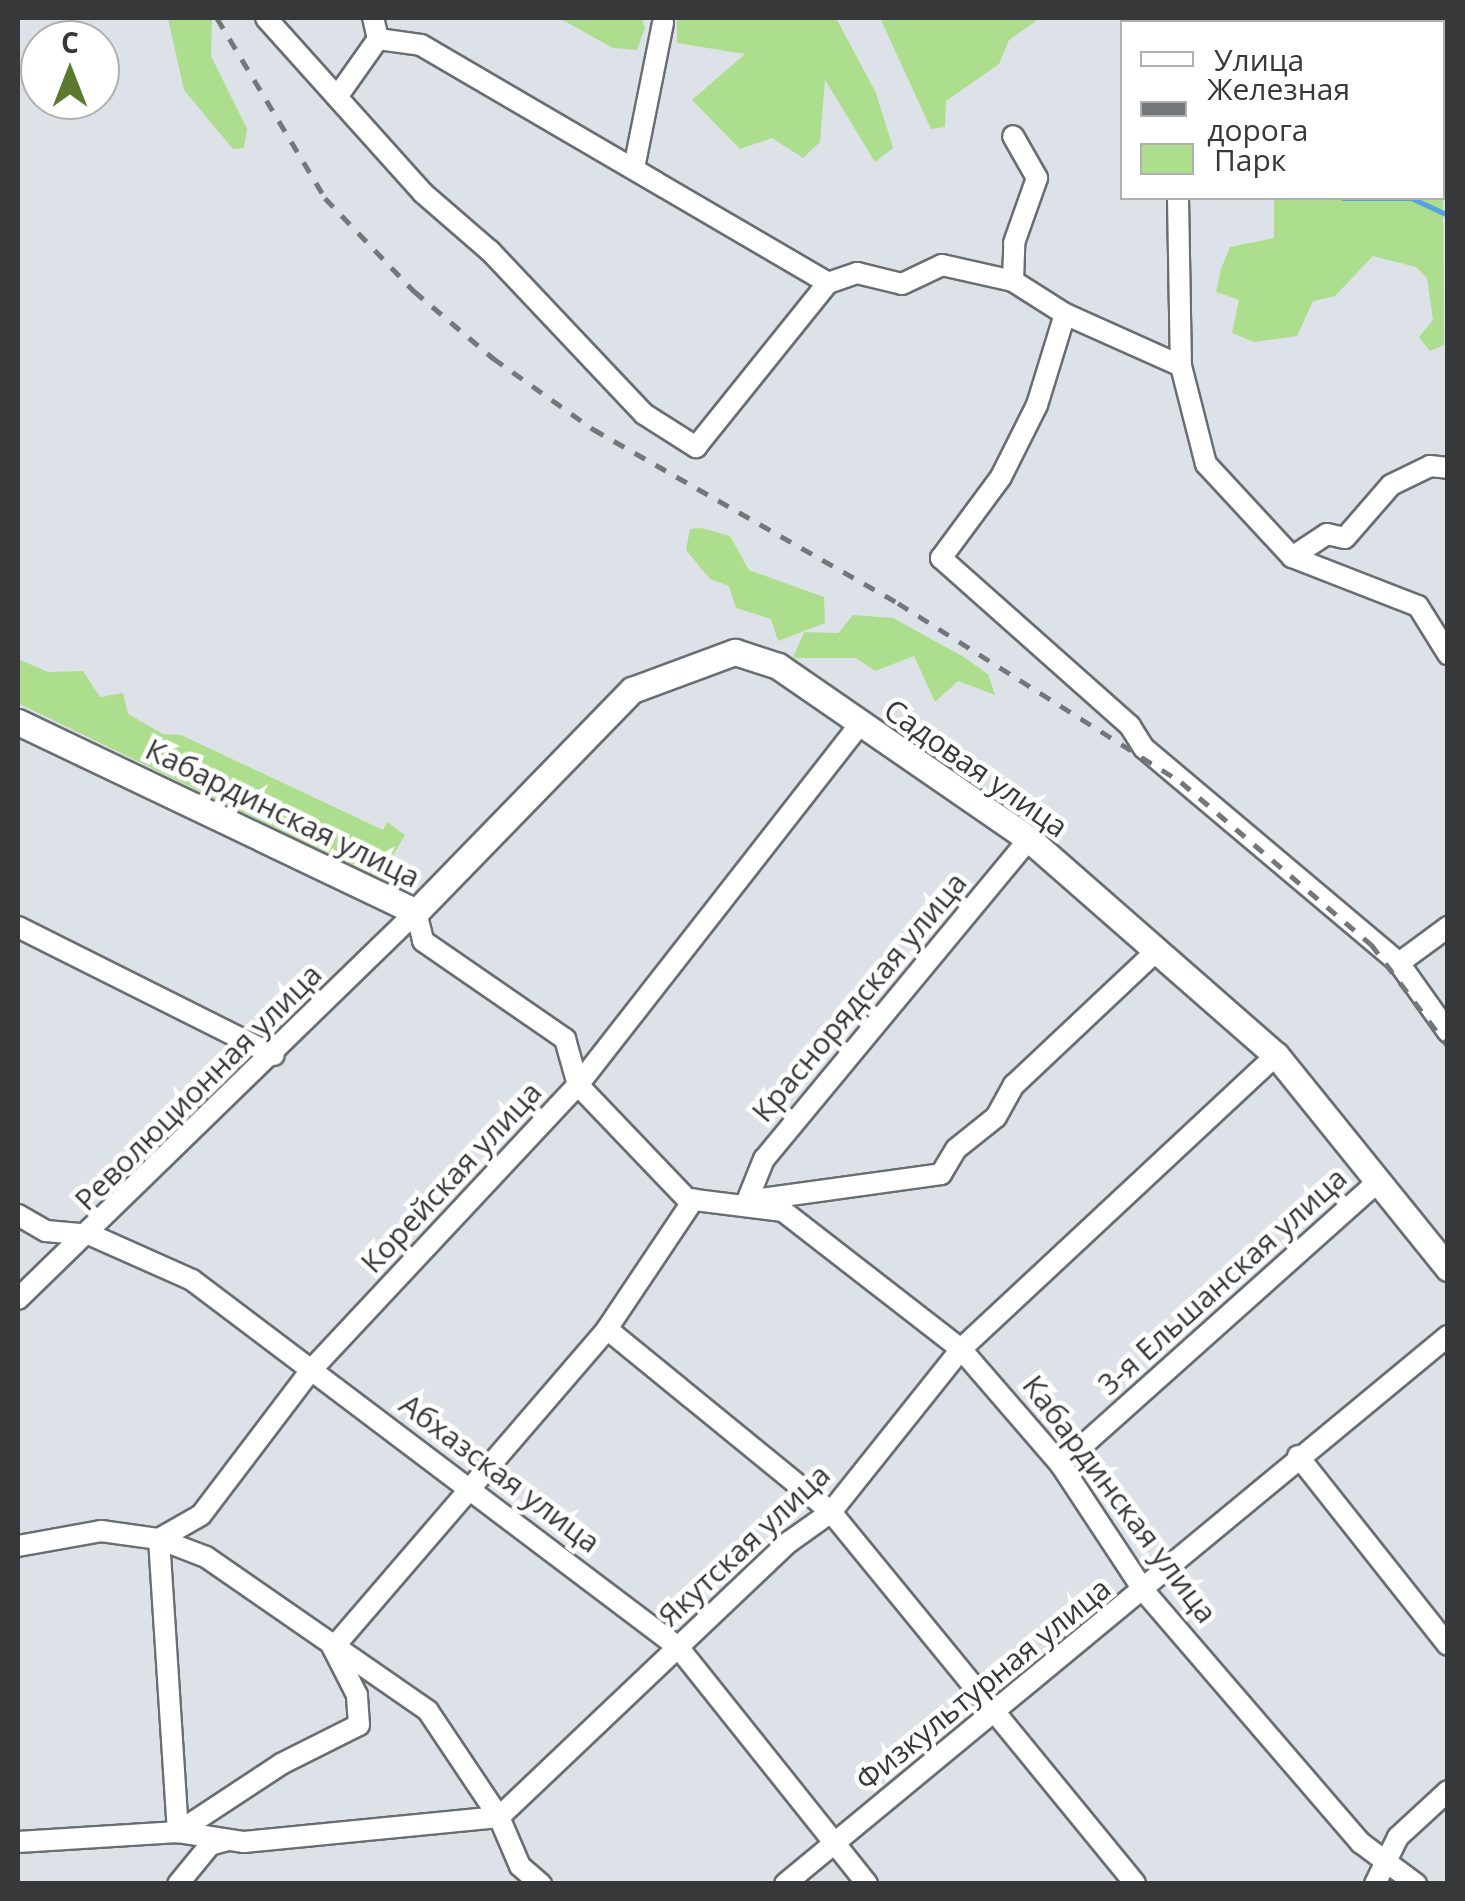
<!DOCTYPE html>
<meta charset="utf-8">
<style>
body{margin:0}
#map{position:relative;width:1465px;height:1901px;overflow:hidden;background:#dce2e7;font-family:"Open Sans",sans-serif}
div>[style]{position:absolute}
.green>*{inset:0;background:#adde8e}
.stream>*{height:5px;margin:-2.5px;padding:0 2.5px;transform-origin:2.5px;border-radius:2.5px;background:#54a4e0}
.roads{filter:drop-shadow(2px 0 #696e73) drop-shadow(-2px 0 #696e73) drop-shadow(0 2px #696e73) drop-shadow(0 -2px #696e73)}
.minor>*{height:20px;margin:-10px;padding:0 10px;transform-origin:10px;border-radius:10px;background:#fff}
.tertiary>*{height:25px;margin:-12.5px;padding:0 12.5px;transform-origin:12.5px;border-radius:12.5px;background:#fff}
.rail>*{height:5px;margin-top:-2.5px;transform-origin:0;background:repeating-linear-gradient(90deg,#73777a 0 12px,transparent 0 24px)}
span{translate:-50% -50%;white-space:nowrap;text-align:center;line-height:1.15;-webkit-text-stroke:9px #fff;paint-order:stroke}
.street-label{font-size:30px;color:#36383a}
.frame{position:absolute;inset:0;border:20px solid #36383a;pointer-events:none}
.legend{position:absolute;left:1120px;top:20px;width:325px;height:180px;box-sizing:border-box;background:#fff;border:2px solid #afafb0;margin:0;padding:12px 18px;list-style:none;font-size:30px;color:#36383a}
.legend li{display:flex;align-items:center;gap:20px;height:50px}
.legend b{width:50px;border:2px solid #afafb0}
.north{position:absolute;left:20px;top:20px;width:100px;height:100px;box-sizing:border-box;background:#fff;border:2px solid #afafb0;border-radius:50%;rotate:0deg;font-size:28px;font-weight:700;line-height:40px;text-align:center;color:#36383a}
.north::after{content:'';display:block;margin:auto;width:35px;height:45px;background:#5b792f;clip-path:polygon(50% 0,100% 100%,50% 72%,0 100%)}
</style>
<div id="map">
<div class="green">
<i style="clip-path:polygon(153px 18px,212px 18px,211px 56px,247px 129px,244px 148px,233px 149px,184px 90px,168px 19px)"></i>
<i style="clip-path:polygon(559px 18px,642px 18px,645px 28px,637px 50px,613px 48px)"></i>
<i style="clip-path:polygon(677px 18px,836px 18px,876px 93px,893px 148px,875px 162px,825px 80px,820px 142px,803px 158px,772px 138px,740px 149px,692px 100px,745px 54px,677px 43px)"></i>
<i style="clip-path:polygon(880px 18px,1040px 18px,1009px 40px,999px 64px,946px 101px,945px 127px,931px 129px)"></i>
<i style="clip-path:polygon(1443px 180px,1444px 345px,1430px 351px,1419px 337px,1433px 320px,1427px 278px,1416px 267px,1373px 256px,1335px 296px,1313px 301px,1297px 336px,1254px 342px,1232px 333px,1239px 300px,1216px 292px,1221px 269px,1230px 247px,1274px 238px,1274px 198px,1442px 198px)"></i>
<i style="clip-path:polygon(702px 528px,730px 536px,749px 570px,824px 597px,825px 623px,778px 641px,771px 619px,736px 608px,729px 586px,710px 579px,686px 550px,690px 529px)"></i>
<i style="clip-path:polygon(853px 615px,893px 618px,962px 656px,988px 674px,995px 695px,958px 681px,935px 702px,914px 656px,875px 671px,856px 658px,793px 658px,804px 632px,838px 633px)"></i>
<i style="clip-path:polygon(18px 659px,48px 672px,83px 671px,100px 697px,123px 693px,128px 714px,163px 734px,181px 735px,383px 830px,387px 822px,405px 835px,388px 864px,402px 873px,392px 885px,18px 703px)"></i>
</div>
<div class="stream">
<i style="left:1312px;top:22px;width:6px;rotate:-39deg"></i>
<i style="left:1343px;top:198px;width:68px"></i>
<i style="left:1411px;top:198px;width:41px;rotate:24.7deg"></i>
</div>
<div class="roads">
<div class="minor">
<i style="left:266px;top:18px;width:235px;rotate:48.1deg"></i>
<i style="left:423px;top:193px;width:89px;rotate:40.9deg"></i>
<i style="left:490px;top:251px;width:224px;rotate:46.6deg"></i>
<i style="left:644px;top:414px;width:62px;rotate:32.4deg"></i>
<i style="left:696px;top:447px;width:211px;rotate:-51.2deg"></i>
<i style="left:1135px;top:18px;width:4px;rotate:63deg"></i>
<i style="left:378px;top:39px;width:43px;rotate:7.9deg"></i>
<i style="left:421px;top:45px;width:471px;rotate:30.3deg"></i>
<i style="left:828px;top:283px;width:31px;rotate:-19deg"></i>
<i style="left:857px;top:273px;width:46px;rotate:13.7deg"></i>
<i style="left:902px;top:284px;width:44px;rotate:-25.4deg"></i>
<i style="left:942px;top:265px;width:73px;rotate:12.7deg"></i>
<i style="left:1013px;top:281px;width:62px;rotate:32.4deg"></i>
<i style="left:1065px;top:314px;width:127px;rotate:24.1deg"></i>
<i style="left:337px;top:97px;width:71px;rotate:-54.7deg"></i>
<i style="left:378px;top:39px;width:22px;rotate:-103deg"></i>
<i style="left:634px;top:168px;width:148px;rotate:-78.7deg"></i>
<i style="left:1178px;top:198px;width:168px;rotate:89deg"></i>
<i style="left:1181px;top:366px;width:101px;rotate:75.7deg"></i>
<i style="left:1206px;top:464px;width:127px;rotate:47.2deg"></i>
<i style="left:1292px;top:557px;width:135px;rotate:21.3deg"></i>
<i style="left:1418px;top:606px;width:57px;rotate:58deg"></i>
<i style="left:1013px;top:281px;width:38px;rotate:-88deg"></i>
<i style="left:1014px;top:243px;width:69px;rotate:-70.5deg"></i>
<i style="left:1037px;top:178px;width:48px;rotate:-119.7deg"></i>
<i style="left:1065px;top:314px;width:95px;rotate:107.1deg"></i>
<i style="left:1037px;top:405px;width:80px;rotate:116.6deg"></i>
<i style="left:1001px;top:477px;width:101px;rotate:126.5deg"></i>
<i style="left:941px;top:558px;width:253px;rotate:41.6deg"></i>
<i style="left:1130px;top:726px;width:26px;rotate:58deg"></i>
<i style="left:1144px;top:748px;width:334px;rotate:40.1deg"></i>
<i style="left:1399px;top:963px;width:85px;rotate:54.6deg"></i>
<i style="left:1292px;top:557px;width:42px;rotate:-33.3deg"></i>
<i style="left:1327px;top:534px;width:18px;rotate:13deg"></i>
<i style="left:1345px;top:538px;width:70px;rotate:-49deg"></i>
<i style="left:1391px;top:485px;width:43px;rotate:-26deg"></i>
<i style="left:1430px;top:466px;width:18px;rotate:6deg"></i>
<i style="left:1029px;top:839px;width:415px;rotate:129.6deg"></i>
<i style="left:764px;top:1159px;width:45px;rotate:112deg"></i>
<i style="left:747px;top:1201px;width:196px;rotate:-7.9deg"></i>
<i style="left:941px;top:1174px;width:29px;rotate:-59deg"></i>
<i style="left:956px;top:1149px;width:51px;rotate:-38.7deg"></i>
<i style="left:996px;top:1117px;width:37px;rotate:-61deg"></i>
<i style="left:1014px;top:1085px;width:195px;rotate:-43.3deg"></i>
<i style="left:416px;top:912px;width:30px;rotate:76deg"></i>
<i style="left:423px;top:941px;width:173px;rotate:34.6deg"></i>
<i style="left:565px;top:1039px;width:48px;rotate:74.2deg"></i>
<i style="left:578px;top:1085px;width:158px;rotate:46.3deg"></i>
<i style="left:687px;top:1199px;width:97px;rotate:7.1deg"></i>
<i style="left:783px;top:1211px;width:225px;rotate:37.8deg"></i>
<i style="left:961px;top:1349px;width:153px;rotate:49.2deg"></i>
<i style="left:1061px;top:1465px;width:151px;rotate:56.6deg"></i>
<i style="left:1144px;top:1591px;width:333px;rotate:49.3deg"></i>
<i style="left:1361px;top:1843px;width:69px;rotate:36.7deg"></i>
<i style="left:18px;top:927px;width:286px;rotate:26.6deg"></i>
<i style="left:1399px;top:963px;width:61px;rotate:-36.3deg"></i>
<i style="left:18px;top:1215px;width:32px;rotate:30deg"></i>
<i style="left:46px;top:1231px;width:45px;rotate:5.1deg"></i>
<i style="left:91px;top:1235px;width:111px;rotate:24deg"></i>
<i style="left:192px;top:1280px;width:609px;rotate:37.06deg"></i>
<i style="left:678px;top:1647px;width:303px;rotate:51.4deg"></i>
<i style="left:18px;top:1299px;width:555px;rotate:-44.2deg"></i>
<i style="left:607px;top:1329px;width:289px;rotate:39.2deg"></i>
<i style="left:831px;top:1512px;width:480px;rotate:50.7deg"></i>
<i style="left:1298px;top:1456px;width:241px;rotate:51.6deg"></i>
<i style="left:1061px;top:1465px;width:425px;rotate:-41.8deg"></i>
<i style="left:159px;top:1539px;width:294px;rotate:86.3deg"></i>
<i style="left:178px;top:1832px;width:123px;rotate:-33.4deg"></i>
<i style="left:281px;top:1764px;width:87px;rotate:-26.6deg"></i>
<i style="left:359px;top:1725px;width:30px;rotate:-94deg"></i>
<i style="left:357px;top:1695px;width:53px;rotate:-117.1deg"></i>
<i style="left:333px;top:1648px;width:421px;rotate:-49.3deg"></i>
<i style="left:607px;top:1329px;width:156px;rotate:-56.2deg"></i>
<i style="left:159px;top:1539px;width:48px;rotate:-29.7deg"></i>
<i style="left:201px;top:1515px;width:183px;rotate:-52.8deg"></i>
<i style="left:312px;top:1369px;width:389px;rotate:-46.9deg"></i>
<i style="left:578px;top:1085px;width:455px;rotate:-52deg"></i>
<i style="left:18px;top:1546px;width:84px;rotate:-10.2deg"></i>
<i style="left:101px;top:1531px;width:59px;rotate:7.9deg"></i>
<i style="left:159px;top:1539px;width:50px;rotate:21deg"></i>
<i style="left:206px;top:1557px;width:270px;rotate:34.7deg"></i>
<i style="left:428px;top:1711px;width:128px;rotate:56.2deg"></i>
<i style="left:499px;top:1817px;width:53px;rotate:66.8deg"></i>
<i style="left:520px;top:1866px;width:28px;rotate:41deg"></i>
<i style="left:499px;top:1817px;width:400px;rotate:-43.5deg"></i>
<i style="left:789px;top:1542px;width:52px;rotate:-35.5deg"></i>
<i style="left:831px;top:1512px;width:208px;rotate:-51.4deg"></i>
<i style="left:961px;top:1349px;width:431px;rotate:-43deg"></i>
<i style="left:18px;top:1842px;width:160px;rotate:-3.6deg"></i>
<i style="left:178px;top:1832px;width:67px;rotate:8.6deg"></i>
<i style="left:244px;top:1842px;width:256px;rotate:-5.6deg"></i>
<i style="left:178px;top:1884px;width:50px;rotate:-50.6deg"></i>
<i style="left:210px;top:1845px;width:18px;rotate:-16deg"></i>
<i style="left:785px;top:1884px;width:860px;rotate:-39.58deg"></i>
<i style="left:1375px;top:1884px;width:52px;rotate:-63.9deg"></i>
<i style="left:1398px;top:1837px;width:68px;rotate:-42.6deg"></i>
</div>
<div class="tertiary">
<i style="left:18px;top:722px;width:441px;rotate:25.5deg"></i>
<i style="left:416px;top:912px;width:310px;rotate:-45.8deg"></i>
<i style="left:632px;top:690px;width:110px;rotate:-20.3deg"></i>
<i style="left:735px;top:652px;width:45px;rotate:18deg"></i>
<i style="left:778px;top:666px;width:305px;rotate:34.6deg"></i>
<i style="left:1029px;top:839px;width:328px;rotate:41.2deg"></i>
<i style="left:1276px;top:1055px;width:274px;rotate:51.1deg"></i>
</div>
</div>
<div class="rail">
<i style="left:217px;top:18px;width:210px;rotate:59deg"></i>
<i style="left:325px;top:198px;width:129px;rotate:46.3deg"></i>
<i style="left:414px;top:291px;width:104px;rotate:40.3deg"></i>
<i style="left:493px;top:358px;width:123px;rotate:35.4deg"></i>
<i style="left:593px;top:429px;width:351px;rotate:29.7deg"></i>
<i style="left:898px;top:603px;width:335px;rotate:32.3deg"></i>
<i style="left:1181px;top:782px;width:250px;rotate:40.5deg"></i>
<i style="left:1371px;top:944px;width:128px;rotate:53deg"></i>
</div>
<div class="street-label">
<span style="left:976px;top:768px;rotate:35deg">Садовая улица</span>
<span style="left:283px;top:813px;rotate:26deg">Кабардинская улица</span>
<span style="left:859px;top:997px;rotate:-50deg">Краснорядская улица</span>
<span style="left:198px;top:1087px;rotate:-45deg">Революционная улица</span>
<span style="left:451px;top:1177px;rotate:-47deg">Корейская улица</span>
<span style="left:1222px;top:1281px;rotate:-42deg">3-я Ельшанская улица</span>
<span style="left:500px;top:1473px;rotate:37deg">Абхазская улица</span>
<span style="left:1120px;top:1499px;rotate:53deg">Кабардинская улица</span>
<span style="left:744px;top:1545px;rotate:-43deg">Якутская улица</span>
<span style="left:983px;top:1684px;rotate:-39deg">Физкультурная улица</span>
</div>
<div class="frame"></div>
<ul class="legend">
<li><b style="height:12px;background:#fff"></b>Улица</li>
<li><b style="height:12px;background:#73777a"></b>Железная дорога</li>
<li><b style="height:28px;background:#adde8e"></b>Парк</li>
</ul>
<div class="north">С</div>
</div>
